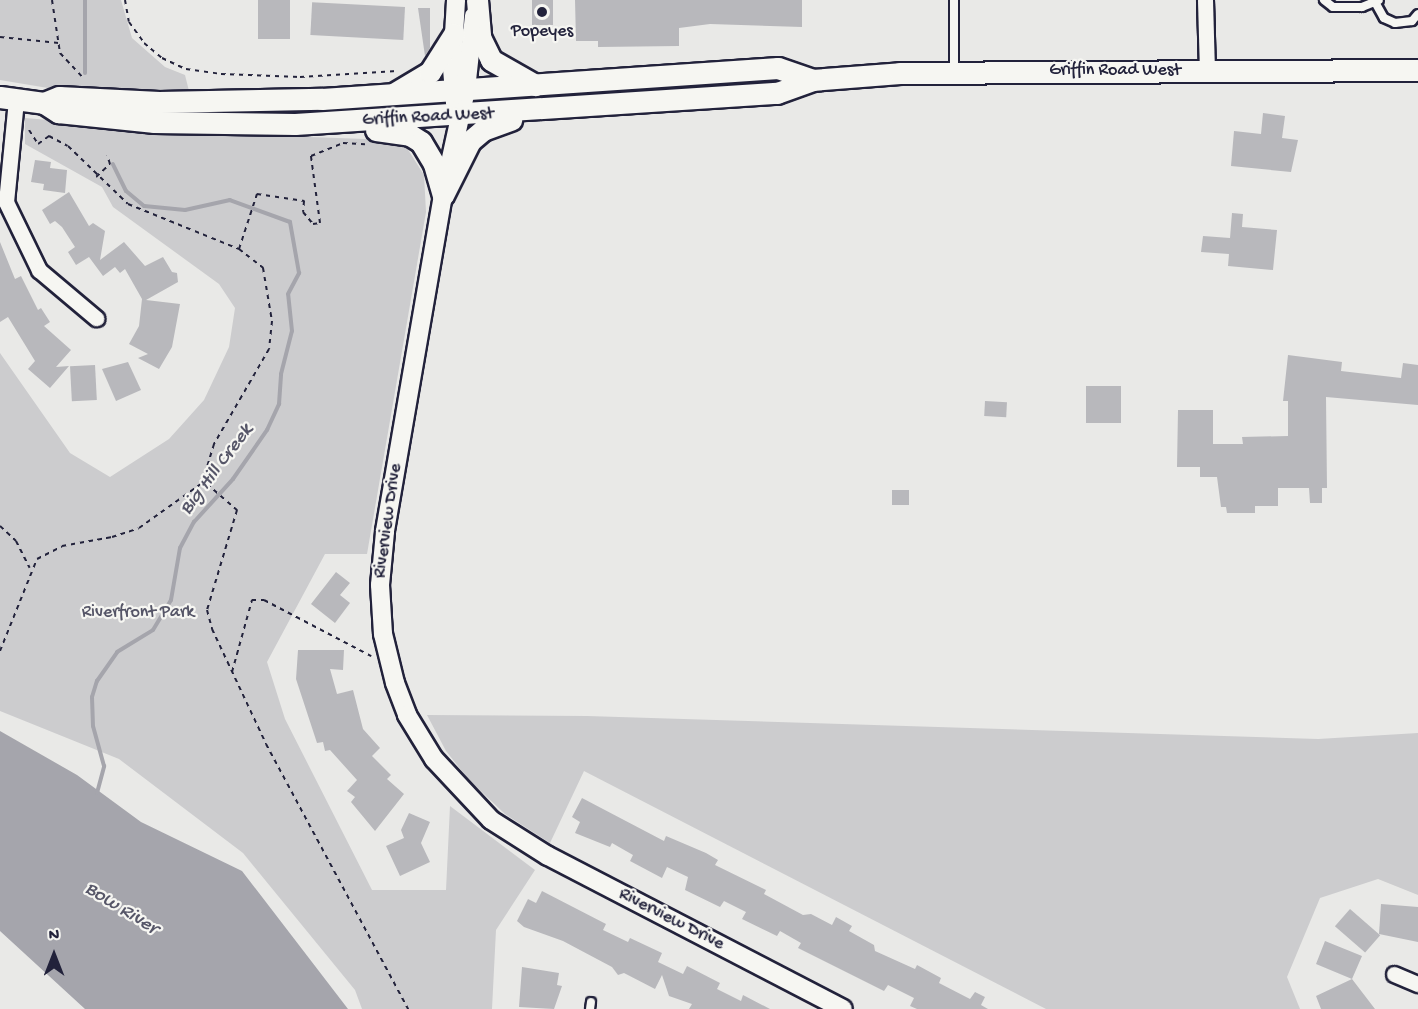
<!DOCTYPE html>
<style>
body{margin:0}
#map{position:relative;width:1418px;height:1009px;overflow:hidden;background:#e9e9e7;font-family:"Gochi Hand",sans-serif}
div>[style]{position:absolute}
.green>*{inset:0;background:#ccccce}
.water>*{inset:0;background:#a5a5ac}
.stream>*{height:4px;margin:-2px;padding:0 2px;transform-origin:2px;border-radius:2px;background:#a5a5ac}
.building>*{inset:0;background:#b8b8bc;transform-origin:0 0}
.path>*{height:2px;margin-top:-1px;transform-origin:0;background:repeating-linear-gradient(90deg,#22223b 0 4.5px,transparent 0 9px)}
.roads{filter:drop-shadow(2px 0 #22223b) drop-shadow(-2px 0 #22223b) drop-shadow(0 2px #22223b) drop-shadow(0 -2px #22223b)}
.service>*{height:8px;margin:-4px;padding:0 4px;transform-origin:4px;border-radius:4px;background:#f6f6f2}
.minor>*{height:15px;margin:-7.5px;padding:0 7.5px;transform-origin:7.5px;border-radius:7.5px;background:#f6f6f2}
.tertiary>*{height:18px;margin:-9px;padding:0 9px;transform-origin:9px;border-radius:9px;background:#f6f6f2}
.secondary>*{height:21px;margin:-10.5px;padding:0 10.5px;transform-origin:10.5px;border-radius:10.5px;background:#f6f6f2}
.dots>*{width:16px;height:16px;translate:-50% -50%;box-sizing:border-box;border:3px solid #f6f6f2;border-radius:50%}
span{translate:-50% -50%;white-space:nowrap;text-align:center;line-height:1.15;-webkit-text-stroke:4.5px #f6f6f2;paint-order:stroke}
.poi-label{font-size:18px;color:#22223b}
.street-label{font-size:18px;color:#22223b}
.park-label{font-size:18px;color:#555567}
.water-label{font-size:20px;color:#565668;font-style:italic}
.north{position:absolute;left:24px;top:925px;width:60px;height:60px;-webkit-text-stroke:4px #f6f6f2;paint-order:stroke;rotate:0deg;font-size:16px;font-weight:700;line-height:24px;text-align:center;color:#22223b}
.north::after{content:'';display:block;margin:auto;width:21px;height:27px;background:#22223b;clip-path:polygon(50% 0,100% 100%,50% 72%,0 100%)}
</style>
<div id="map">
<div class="green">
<i style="clip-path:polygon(0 0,121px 0,132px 38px,165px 67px,185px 75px,189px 91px,54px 89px,0 80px)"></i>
<i style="clip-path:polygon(25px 118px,203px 133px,393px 140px,407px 148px,424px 175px,426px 212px,367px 554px,325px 554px,267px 662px,285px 719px,372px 890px,446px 890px,450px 806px,535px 870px,496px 930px,492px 1009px,362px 1009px,355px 990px,243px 853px,119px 759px,0 711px,0 353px,70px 453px,110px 477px,169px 439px,204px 400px,229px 347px,235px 308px,219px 284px,113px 207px,102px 187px,25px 144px)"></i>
<i style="clip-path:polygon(427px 715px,587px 716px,1318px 739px,1418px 733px,1418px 895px,1378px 879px,1320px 898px,1287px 977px,1300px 1009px,1046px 1009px,584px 771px,550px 843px,505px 814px,469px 780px,446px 751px)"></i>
</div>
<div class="water">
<i style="clip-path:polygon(0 731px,77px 775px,141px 822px,242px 871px,348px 1009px,85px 1009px,0 931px)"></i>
</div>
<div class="stream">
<i style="left:85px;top:73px;width:73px;rotate:-90deg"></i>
<i style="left:97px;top:793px;width:28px;rotate:-75deg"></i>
<i style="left:104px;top:766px;width:41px;rotate:-105.4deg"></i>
<i style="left:93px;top:726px;width:29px;rotate:-92deg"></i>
<i style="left:92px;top:697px;width:17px;rotate:-73deg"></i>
<i style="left:97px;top:681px;width:35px;rotate:-55deg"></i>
<i style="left:117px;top:652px;width:42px;rotate:-31.4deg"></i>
<i style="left:153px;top:630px;width:35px;rotate:-59deg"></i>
<i style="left:171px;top:600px;width:53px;rotate:-80.2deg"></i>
<i style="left:180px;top:548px;width:30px;rotate:-62deg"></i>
<i style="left:194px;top:522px;width:58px;rotate:-47.8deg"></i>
<i style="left:233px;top:479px;width:60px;rotate:-55.2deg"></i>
<i style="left:267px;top:430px;width:29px;rotate:-65deg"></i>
<i style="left:279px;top:404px;width:30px;rotate:-86deg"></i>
<i style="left:281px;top:374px;width:44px;rotate:-75.7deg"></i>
<i style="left:292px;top:331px;width:37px;rotate:-96deg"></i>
<i style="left:288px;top:294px;width:24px;rotate:-62deg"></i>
<i style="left:299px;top:273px;width:52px;rotate:-100deg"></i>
<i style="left:290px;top:222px;width:64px;rotate:-159.9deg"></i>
<i style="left:230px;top:200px;width:46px;rotate:167.5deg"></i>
<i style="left:185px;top:210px;width:41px;rotate:-174.4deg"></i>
<i style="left:144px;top:206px;width:23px;rotate:-140deg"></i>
<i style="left:126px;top:191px;width:30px;rotate:-116deg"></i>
</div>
<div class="building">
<i style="left:258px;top:0;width:32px;height:39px"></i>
<i style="left:532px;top:0;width:21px;height:25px"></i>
<i style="clip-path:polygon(575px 0,802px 0,802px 27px,710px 24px,679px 28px,679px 46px,598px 47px,598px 41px,576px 41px)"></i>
<i style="left:405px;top:7px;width:33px;height:93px;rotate:93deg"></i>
<i style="clip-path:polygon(418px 8px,430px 8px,430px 48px,425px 56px)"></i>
<i style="clip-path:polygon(1263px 113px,1285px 116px,1282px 138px,1298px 140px,1291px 172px,1231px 166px,1234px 131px,1261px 134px)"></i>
<i style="clip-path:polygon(35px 160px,51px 162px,50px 168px,67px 170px,65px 193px,43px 190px,44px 184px,31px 182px)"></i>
<i style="clip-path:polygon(69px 192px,89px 226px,93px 223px,105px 231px,100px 260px,124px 242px,145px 266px,163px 257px,172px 272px,177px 273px,178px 282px,146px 300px,180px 304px,172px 347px,159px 369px,138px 358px,148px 354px,129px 344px,139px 326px,142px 299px,125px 269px,120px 273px,115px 267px,103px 276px,89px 257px,76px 265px,68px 252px,75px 247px,62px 227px,55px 221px,50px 224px,42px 210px)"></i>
<i style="clip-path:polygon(1232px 213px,1243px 214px,1242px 227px,1277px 230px,1273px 270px,1228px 266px,1229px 254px,1201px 252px,1203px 236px,1230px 238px)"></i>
<i style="clip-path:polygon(0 242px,15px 279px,21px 276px,38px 310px,41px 308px,50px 322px,44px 326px,71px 350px,56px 367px,69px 366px,50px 388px,28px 369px,35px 361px,8px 317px,0 322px)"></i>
<i style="clip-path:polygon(1288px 355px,1342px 362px,1341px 371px,1401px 378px,1403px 363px,1418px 365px,1418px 405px,1326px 397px,1327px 488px,1322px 488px,1322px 503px,1310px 503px,1309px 488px,1278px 488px,1278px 506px,1255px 506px,1255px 513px,1227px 513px,1226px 507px,1221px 507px,1217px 477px,1200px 477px,1200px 467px,1177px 467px,1178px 410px,1213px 410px,1213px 444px,1243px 444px,1242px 437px,1288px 436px,1288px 401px,1283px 401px)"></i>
<i style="clip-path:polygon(128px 362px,141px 390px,116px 401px,102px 369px)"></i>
<i style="left:95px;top:365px;width:35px;height:25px;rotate:87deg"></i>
<i style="left:1121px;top:386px;width:37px;height:35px;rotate:90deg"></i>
<i style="left:985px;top:401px;width:22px;height:15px;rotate:3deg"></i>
<i style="left:892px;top:490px;width:17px;height:15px"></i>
<i style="clip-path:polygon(336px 572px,350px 583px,340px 595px,350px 603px,335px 623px,311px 604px)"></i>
<i style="clip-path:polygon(298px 650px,344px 650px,343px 670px,330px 669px,337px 694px,353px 690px,363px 729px,380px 748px,372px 756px,391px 775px,387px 779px,404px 794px,375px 831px,351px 802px,355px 797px,347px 791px,357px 780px,330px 750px,325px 751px,323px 742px,317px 743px,296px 679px)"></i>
<i style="clip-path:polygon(582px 798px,664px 841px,666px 836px,706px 853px,718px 860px,715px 865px,766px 890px,764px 894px,803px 915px,811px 914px,832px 925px,836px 917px,852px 926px,849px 931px,874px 945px,875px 951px,915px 969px,917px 965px,941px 978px,939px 983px,970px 999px,975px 992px,985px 997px,981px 1005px,988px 1009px,917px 1009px,910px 1006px,914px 998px,888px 985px,884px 991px,798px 948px,801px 943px,780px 931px,777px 936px,742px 919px,746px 912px,724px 901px,720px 907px,685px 890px,688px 877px,667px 867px,662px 878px,630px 861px,633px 855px,612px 843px,610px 847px,575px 833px,580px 822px,572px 817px)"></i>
<i style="clip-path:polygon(409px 813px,430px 822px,421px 843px,430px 862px,400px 876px,386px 846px,404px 838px,401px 830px)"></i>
<i style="clip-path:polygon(542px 891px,606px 924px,603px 930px,628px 942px,630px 938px,662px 953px,658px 962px,683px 974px,687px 966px,720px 983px,717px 989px,741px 1001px,743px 995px,770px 1009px,689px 1009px,692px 1004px,669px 996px,662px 975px,655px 989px,624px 973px,618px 975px,612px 967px,563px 941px,524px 927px,517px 921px,528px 899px,536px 903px)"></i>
<i style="clip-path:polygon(1381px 904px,1418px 907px,1418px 942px,1379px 934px)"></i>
<i style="left:1350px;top:909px;width:40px;height:23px;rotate:41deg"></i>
<i style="clip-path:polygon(1325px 941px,1362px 956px,1352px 979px,1375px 1009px,1321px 1009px,1316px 996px,1352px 979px,1316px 964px)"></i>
<i style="clip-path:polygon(522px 967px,559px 973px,557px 985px,562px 986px,554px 1009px,519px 1007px)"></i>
</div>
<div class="path">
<i style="left:52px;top:0;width:54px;rotate:81.4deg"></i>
<i style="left:60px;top:53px;width:34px;rotate:47deg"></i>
<i style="left:125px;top:0;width:22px;rotate:80deg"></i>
<i style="left:129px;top:22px;width:26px;rotate:54deg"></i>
<i style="left:144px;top:43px;width:23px;rotate:40deg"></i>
<i style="left:162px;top:58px;width:26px;rotate:25deg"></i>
<i style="left:186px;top:69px;width:35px;rotate:8deg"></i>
<i style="left:221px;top:74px;width:79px;rotate:2.2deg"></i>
<i style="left:300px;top:77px;width:97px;rotate:-3.5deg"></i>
<i style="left:0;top:37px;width:59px;rotate:5.8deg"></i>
<i style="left:29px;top:130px;width:17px;rotate:57deg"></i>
<i style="left:38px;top:144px;width:14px;rotate:-36deg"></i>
<i style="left:49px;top:136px;width:21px;rotate:28deg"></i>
<i style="left:68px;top:146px;width:83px;rotate:44deg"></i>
<i style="left:128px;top:204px;width:120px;rotate:22.1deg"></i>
<i style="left:239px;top:249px;width:31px;rotate:38deg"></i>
<i style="left:263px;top:268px;width:54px;rotate:80.4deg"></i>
<i style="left:272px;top:321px;width:28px;rotate:96deg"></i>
<i style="left:269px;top:349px;width:110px;rotate:120.1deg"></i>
<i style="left:214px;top:444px;width:31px;rotate:107deg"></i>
<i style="left:205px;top:474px;width:10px;rotate:79deg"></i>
<i style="left:207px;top:484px;width:40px;rotate:41deg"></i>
<i style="left:237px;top:510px;width:104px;rotate:106.7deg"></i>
<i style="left:207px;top:610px;width:20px;rotate:75deg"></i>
<i style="left:212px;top:629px;width:127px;rotate:64.8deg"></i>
<i style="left:266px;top:744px;width:301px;rotate:61.8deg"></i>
<i style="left:96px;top:177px;width:19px;rotate:-43deg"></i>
<i style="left:110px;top:164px;width:9px;rotate:-108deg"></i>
<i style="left:239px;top:249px;width:58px;rotate:-71.9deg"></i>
<i style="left:257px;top:194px;width:48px;rotate:8.5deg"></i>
<i style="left:304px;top:201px;width:11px;rotate:95deg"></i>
<i style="left:303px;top:212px;width:16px;rotate:50deg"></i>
<i style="left:313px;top:224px;width:7px;rotate:-8deg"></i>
<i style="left:320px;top:223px;width:68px;rotate:-97.7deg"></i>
<i style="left:311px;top:156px;width:35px;rotate:-22deg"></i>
<i style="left:343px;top:143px;width:22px;rotate:3deg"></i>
<i style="left:0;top:526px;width:22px;rotate:43deg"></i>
<i style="left:16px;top:541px;width:30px;rotate:63deg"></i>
<i style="left:0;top:651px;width:99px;rotate:-68.1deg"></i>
<i style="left:37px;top:559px;width:28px;rotate:-27deg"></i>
<i style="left:62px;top:546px;width:51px;rotate:-10.2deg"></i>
<i style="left:112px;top:537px;width:28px;rotate:-18deg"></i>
<i style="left:139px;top:528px;width:81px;rotate:-35.5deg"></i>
<i style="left:232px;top:672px;width:75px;rotate:-74.5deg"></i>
<i style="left:252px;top:600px;width:12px"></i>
<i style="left:264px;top:600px;width:121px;rotate:27.6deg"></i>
</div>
<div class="roads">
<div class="service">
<i style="left:1324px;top:0;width:11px;rotate:38deg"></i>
<i style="left:1333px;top:7px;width:29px"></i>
<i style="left:1362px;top:7px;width:18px;rotate:-22deg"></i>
<i style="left:1375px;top:2px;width:18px;rotate:61deg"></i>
<i style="left:1384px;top:18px;width:12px;rotate:24deg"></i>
<i style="left:1395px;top:23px;width:17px;rotate:-7deg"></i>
<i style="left:1412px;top:21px;width:9px;rotate:-49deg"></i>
<i style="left:954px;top:71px;width:71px;rotate:-90deg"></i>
<i style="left:590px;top:1009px;width:7px;rotate:-82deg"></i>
</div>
<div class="minor">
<i style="left:1205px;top:0;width:71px;rotate:88.4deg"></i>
<i style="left:16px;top:100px;width:102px;rotate:95.6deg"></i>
<i style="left:6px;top:202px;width:76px;rotate:64.1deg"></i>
<i style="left:39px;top:270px;width:75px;rotate:40.1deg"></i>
<i style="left:1394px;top:974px;width:26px;rotate:23deg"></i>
</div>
<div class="tertiary">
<i style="left:474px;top:16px;width:74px;rotate:96.2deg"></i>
<i style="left:466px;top:90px;width:107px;rotate:102.4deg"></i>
<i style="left:443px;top:195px;width:342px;rotate:99.8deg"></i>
<i style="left:385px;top:532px;width:53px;rotate:95.4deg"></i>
<i style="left:380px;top:585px;width:49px;rotate:86.5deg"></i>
<i style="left:383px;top:634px;width:50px;rotate:76.2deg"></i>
<i style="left:395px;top:683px;width:34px;rotate:69deg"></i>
<i style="left:407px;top:715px;width:52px;rotate:58.5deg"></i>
<i style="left:434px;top:759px;width:83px;rotate:46.9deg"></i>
<i style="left:491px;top:820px;width:67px;rotate:32.3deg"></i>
<i style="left:548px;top:856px;width:332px;rotate:27.4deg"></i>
<i style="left:455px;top:103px;width:35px;rotate:-95deg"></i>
<i style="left:452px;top:68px;width:68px;rotate:-86.6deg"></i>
</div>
<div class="secondary">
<i style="left:477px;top:0;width:37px;rotate:85deg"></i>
<i style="left:480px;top:37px;width:25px;rotate:64deg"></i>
<i style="left:491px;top:60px;width:51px;rotate:29.6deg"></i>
<i style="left:395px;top:93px;width:41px;rotate:-31deg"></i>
<i style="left:430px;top:72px;width:45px;rotate:-57.7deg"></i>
<i style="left:0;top:97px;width:44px;rotate:7.8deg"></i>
<i style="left:44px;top:103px;width:17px;rotate:33deg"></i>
<i style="left:58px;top:112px;width:97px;rotate:5.9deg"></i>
<i style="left:154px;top:122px;width:141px;rotate:0.8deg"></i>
<i style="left:295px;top:124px;width:483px;rotate:-3.7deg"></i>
<i style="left:777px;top:93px;width:37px;rotate:-20deg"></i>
<i style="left:812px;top:80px;width:88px;rotate:-4.5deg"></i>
<i style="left:900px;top:73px;width:518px;rotate:-0.33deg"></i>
<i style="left:44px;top:103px;width:16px;rotate:-22deg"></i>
<i style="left:59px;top:97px;width:100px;rotate:2.9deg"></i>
<i style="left:159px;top:102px;width:163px;rotate:-1.1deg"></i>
<i style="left:322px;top:99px;width:457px;rotate:-3.9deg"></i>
<i style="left:778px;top:68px;width:36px;rotate:19deg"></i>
<i style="left:376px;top:130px;width:34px;rotate:8deg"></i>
<i style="left:410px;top:135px;width:13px;rotate:32deg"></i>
<i style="left:421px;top:142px;width:26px;rotate:59deg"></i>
<i style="left:434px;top:164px;width:32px;rotate:74deg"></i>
<i style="left:443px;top:195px;width:60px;rotate:-63.4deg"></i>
<i style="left:470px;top:141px;width:17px;rotate:-40deg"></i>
<i style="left:483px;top:130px;width:30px;rotate:-20deg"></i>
</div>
</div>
<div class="dots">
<i style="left:542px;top:12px;background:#22223b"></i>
</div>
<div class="poi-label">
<span style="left:542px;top:32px">Popeyes</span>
</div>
<div class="street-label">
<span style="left:1115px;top:71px">Griffin Road West</span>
<span style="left:428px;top:118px;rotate:-3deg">Griffin Road West</span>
<span style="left:389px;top:521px;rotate:-82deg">Riverview Drive</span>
<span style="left:671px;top:920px;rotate:27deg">Riverview Drive</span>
</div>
<div class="park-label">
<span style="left:138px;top:613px">Riverfront Park</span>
</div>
<div class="water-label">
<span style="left:217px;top:470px;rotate:-53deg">Big Hill Creek</span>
<span style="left:121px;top:909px;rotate:32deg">Bow River</span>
</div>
<div class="north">N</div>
</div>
